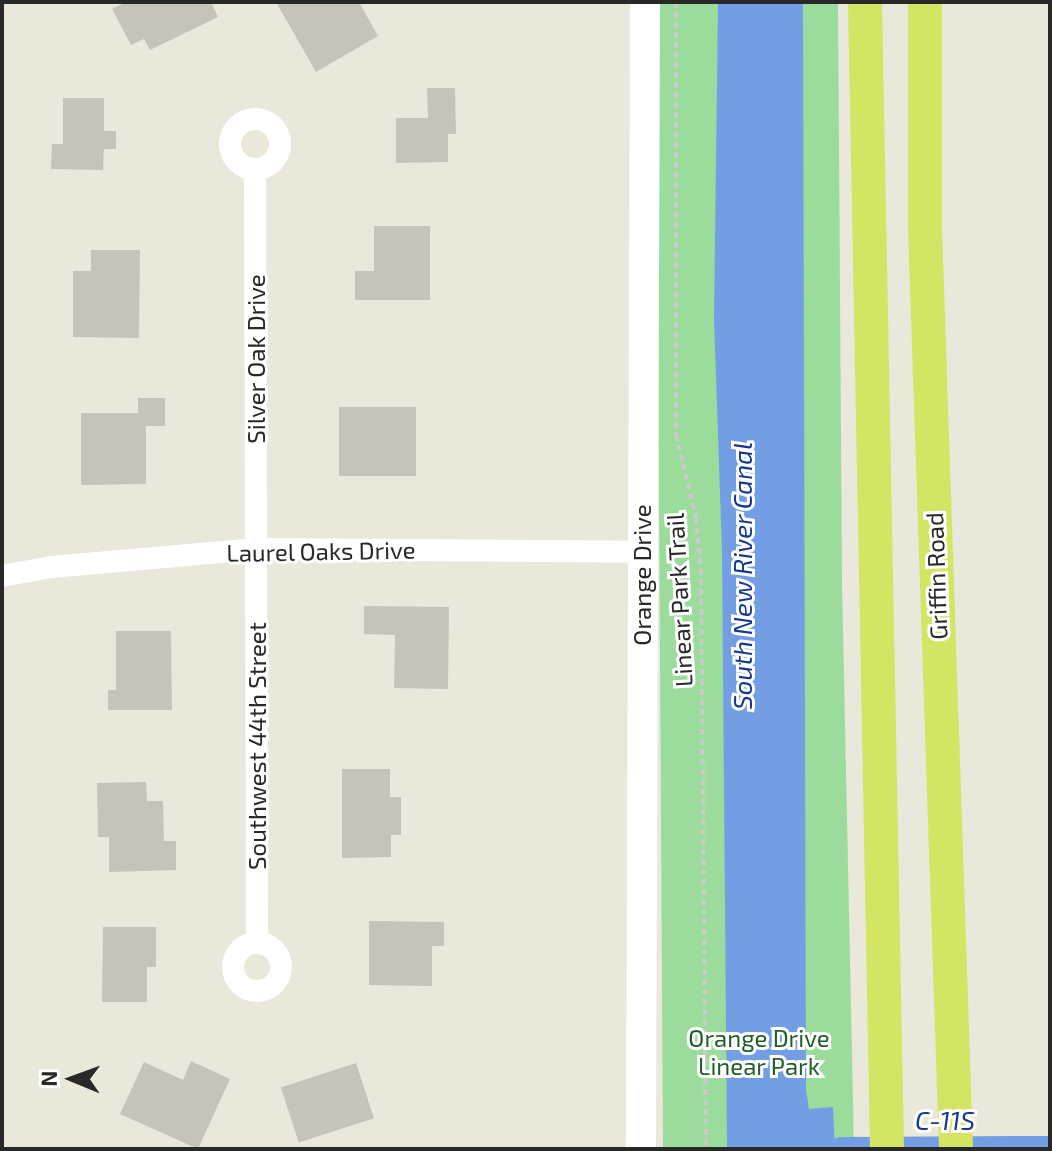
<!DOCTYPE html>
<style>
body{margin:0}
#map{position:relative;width:1052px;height:1151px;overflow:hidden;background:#e9e8da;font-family:"Exo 2",sans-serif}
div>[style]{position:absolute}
.green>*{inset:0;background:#9bdc9c}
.water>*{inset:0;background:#749ee4}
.canal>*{height:24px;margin:-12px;padding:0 12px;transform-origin:12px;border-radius:12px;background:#749ee4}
.building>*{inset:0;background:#c5c4ba;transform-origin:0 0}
.path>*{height:4px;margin-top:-2px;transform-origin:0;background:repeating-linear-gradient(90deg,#cbcbcb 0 6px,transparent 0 10px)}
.street>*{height:22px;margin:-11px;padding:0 11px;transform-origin:11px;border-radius:11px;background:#fff}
.street>.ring{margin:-11px;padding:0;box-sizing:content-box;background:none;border:22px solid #fff;border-radius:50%}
.secondary>*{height:30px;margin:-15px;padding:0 15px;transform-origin:15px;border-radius:15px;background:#fff}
.primary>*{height:34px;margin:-17px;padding:0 17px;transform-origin:17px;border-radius:17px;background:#d4e564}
span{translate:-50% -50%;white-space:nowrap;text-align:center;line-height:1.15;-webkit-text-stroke:6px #fff;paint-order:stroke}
.street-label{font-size:24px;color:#282828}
.park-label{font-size:24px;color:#1f5e28}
.water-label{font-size:26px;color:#17398d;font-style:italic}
.frame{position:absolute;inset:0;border:4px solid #282828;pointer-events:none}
.north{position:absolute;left:32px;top:1039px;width:80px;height:80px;-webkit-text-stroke:6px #fff;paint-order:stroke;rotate:271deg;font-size:22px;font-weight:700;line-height:32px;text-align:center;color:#282828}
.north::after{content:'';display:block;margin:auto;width:28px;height:36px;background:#282828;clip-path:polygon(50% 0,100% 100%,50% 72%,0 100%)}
</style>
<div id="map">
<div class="green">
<i style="clip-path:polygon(656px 2px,838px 2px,842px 582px,854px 1149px,663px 1149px)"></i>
</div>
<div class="water">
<i style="clip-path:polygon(718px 2px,803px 2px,806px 1090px,809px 1109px,833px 1107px,835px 1149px,727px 1149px,722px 551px,714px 319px)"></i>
</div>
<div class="canal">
<i style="left:841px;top:1149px;width:209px;rotate:-0.3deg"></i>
</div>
<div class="building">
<i style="clip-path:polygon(126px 2px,211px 2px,218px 17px,150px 50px,144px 39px,131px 45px,112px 9px)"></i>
<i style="clip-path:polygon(276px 2px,359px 2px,378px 36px,316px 72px)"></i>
<i style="clip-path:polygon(427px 88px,455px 88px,456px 134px,448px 134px,448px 162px,396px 163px,396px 118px,428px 118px)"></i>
<i style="clip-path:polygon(63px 98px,104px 98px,104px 131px,116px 131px,116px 149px,104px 149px,103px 170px,51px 169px,52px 144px,63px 144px)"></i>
<i style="clip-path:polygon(374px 226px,430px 226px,430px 300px,355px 300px,355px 271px,374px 271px)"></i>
<i style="clip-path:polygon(91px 250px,140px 250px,139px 338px,73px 337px,73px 271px,91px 271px)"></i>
<i style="clip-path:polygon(138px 398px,165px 398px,165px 426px,146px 426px,146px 484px,81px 485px,81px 413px,138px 413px)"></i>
<i style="left:339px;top:407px;width:77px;height:69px"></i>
<i style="clip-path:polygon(364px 606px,449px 607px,448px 689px,394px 688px,395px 635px,364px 634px)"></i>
<i style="clip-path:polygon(116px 631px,171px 631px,172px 710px,108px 710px,108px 690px,116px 690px)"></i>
<i style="clip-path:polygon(342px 769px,390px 769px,390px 797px,401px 797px,401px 835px,391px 835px,391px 857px,342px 858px)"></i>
<i style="clip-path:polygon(146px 782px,147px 801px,163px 801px,164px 841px,176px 841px,176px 870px,109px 872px,109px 837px,98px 837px,97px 783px)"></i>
<i style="clip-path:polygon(369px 921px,444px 922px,444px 946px,432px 946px,432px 986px,369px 985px)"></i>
<i style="clip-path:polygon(103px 927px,156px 927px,156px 967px,147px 967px,147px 1002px,102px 1002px)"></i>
<i style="clip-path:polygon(191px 1061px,230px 1079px,198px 1149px,120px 1114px,144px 1062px,183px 1080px)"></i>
<i style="left:356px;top:1063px;width:58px;height:79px;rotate:72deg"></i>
</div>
<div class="path">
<i style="left:676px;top:2px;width:433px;rotate:90deg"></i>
<i style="left:676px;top:435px;width:85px;rotate:76.5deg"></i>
<i style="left:696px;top:518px;width:51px;rotate:84.4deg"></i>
<i style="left:701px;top:569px;width:580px;rotate:89.51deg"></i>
</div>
<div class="street">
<i class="ring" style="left:230px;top:119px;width:28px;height:28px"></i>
<i style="left:255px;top:169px;width:774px;rotate:89.85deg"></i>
<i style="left:2px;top:576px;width:50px;rotate:-10.4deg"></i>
<i style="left:51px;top:567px;width:207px;rotate:-5deg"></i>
<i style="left:257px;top:549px;width:384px;rotate:0.4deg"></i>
<i class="ring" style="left:233px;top:943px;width:26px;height:26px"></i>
</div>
<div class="secondary">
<i style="left:641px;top:1149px;width:1147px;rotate:-89.8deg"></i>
</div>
<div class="primary">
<i style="left:865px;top:2px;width:1147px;rotate:88.9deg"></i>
<i style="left:925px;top:2px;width:226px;rotate:90deg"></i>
<i style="left:925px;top:228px;width:922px;rotate:88.07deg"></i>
</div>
<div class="street-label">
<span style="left:256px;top:359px;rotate:-90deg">Silver Oak Drive</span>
<span style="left:321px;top:551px;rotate:-1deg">Laurel Oaks Drive</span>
<span style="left:642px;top:575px;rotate:-90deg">Orange Drive</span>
<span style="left:936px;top:576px;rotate:-92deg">Griffin Road</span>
<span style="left:679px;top:600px;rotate:-93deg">Linear Park Trail</span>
<span style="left:257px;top:746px;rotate:-90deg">Southwest 44th Street</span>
</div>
<div class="park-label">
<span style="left:759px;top:1052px">Orange Drive<br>Linear Park</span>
</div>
<div class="water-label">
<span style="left:742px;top:576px;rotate:-90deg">South New River Canal</span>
<span style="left:945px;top:1120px">C-11S</span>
</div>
<div class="frame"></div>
<div class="north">N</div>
</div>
